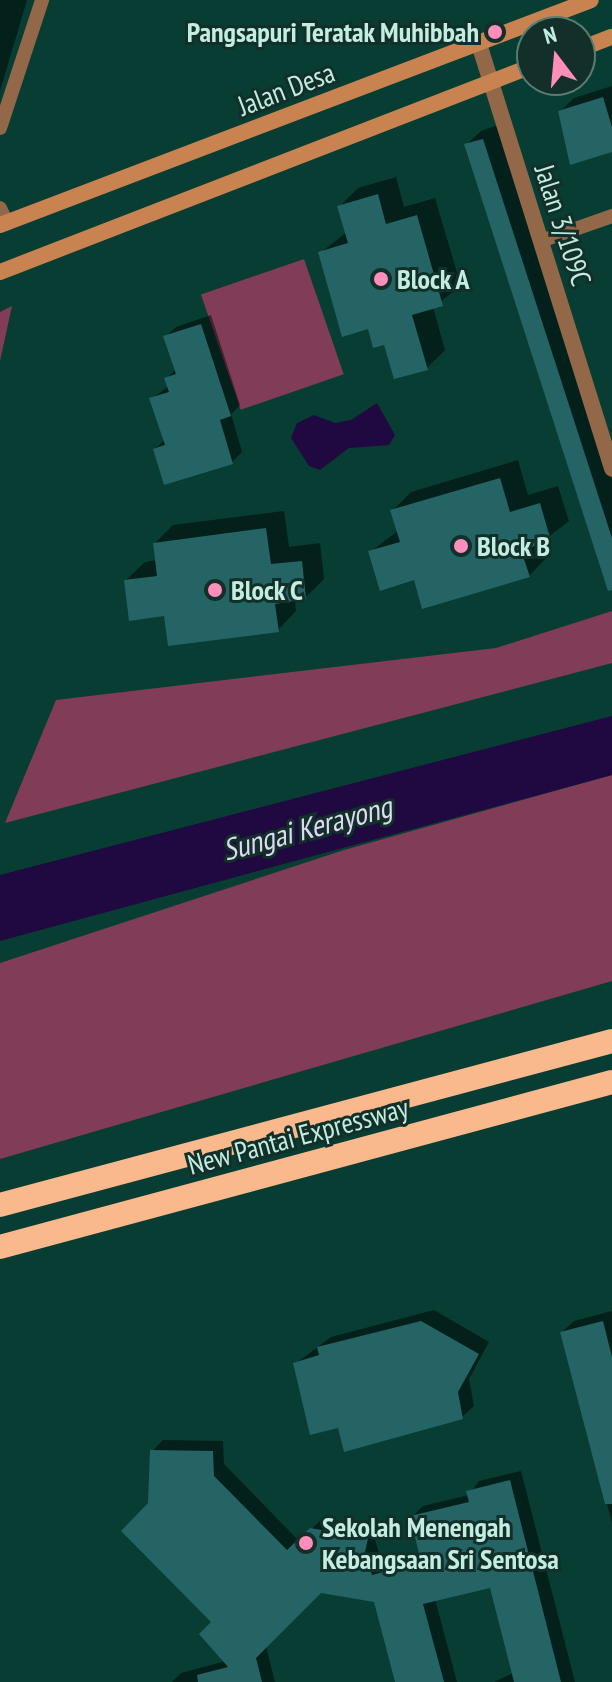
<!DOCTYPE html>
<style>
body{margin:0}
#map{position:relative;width:612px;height:1682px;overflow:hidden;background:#073d33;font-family:"PT Sans Narrow",sans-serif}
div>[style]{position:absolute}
.green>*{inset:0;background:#813d58;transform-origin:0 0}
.water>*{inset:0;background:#200940}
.shadow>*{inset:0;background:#0007}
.building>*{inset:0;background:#246465}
.service>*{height:14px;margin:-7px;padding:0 7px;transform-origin:7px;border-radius:7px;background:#936849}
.minor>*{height:16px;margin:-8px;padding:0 8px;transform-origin:8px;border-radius:8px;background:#936849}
.secondary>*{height:16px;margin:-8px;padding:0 8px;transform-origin:8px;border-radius:8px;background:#c88350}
.motorway>*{height:24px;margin:-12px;padding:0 12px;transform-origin:12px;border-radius:12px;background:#fab98c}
.dots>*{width:22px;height:22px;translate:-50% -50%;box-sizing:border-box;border:4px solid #123029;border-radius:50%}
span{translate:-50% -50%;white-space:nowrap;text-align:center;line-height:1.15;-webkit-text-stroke:6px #123029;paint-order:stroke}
.poi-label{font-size:28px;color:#c3ede1;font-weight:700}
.right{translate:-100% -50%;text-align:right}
.left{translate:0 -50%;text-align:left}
.street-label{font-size:28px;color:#c3ede1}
.water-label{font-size:30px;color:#e0d9f5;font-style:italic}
.north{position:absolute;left:516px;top:16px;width:80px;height:80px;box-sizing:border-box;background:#123029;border:2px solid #597c73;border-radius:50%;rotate:344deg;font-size:22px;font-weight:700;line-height:32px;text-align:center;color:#c3ede1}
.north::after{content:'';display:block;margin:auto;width:28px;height:36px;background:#ff8eba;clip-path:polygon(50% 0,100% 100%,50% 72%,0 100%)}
</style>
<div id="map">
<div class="green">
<i style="left:304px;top:259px;width:122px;height:109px;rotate:71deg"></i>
<i style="clip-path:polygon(12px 306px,0 361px,0 312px)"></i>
<i style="clip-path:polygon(612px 611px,612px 663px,5px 823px,56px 700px,496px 648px)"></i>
<i style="clip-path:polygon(612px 775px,612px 981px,0 1159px,0 963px,344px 850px)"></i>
</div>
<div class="water">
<i style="clip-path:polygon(377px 403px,395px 435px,389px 445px,349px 448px,320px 470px,309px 466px,291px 438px,297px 423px,314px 415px,335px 423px,351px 420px)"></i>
<i style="clip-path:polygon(612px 716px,612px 775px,0 941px,0 875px)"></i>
</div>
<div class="shadow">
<i style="clip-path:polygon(0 0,27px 0,0 91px)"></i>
<i style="clip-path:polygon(612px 86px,612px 150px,560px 112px,574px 98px)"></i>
<i style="clip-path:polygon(498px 125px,612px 480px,612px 571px,466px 145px,481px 131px)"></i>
<i style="clip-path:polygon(396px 177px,404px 207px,435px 198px,461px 286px,433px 307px,445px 350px,427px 368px,369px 326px,320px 253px,347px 232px,340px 206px,358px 188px)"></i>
<i style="clip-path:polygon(211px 315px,240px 405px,231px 414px,242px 452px,232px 462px,155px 449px,165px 439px,151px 399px,169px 386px,166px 379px,176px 369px,165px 337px,176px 327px)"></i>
<i style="clip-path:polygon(518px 460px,528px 495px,558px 486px,569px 521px,542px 542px,547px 557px,529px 576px,415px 578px,370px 552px,399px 530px,393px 510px,411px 492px)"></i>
<i style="clip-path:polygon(284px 511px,289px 547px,320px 543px,324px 579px,305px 598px,295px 599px,296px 611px,278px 630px,166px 614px,126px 580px,145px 562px,157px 560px,155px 543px,173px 525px)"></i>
<i style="clip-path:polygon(434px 1310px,489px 1342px,469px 1379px,474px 1406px,462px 1417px,340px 1426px,295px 1364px,331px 1337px)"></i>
<i style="clip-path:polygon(612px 1311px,612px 1523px,562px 1332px,574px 1321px)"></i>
<i style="clip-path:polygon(163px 1440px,223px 1441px,224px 1464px,299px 1541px,323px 1518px,378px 1528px,375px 1540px,383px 1566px,422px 1555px,413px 1516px,423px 1506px,469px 1495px,479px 1481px,521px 1471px,575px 1682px,494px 1682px,513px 1673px,492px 1585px,435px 1599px,457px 1682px,397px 1682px,375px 1600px,320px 1591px,266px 1646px,275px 1682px,172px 1682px,181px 1673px,226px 1661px,214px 1622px,150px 1504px,152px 1451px)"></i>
</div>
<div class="building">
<i style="clip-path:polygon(603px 97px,612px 127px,612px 152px,570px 165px,558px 111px)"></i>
<i style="clip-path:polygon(483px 139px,612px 538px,612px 590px,608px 591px,464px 144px)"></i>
<i style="clip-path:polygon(378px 194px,386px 224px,417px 215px,443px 306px,412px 315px,428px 370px,394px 379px,384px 345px,373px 348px,368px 329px,342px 337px,318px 252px,348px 243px,337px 206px)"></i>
<i style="clip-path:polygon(201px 324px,231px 416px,220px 420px,233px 464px,164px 485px,153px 449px,165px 445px,149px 398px,169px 392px,164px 378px,176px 374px,163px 336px)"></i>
<i style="clip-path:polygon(500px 478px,510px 512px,540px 503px,551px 541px,521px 550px,530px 577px,422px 609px,414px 580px,380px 591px,368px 551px,400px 542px,390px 510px)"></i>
<i style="clip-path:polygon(266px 528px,271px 564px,302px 561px,306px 599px,275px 604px,279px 632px,168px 646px,164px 616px,129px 621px,124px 580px,157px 576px,153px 543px)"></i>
<i style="clip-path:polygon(421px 1321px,479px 1354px,458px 1392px,463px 1419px,344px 1452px,338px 1428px,310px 1435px,293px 1363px,319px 1355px,317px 1347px)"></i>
<i style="clip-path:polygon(603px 1321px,612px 1357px,612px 1504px,605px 1504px,560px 1332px)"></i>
<i style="clip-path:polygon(150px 1450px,213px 1451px,214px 1476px,287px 1550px,310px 1528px,368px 1538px,365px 1552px,372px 1575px,421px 1562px,410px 1516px,469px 1502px,466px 1491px,510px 1480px,561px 1682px,514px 1682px,490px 1588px,423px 1604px,444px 1682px,395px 1682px,374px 1602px,321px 1593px,256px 1658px,262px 1682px,198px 1682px,197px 1675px,228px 1667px,199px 1634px,211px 1622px,121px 1531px,148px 1503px)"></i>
</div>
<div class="service">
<i style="left:0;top:128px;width:135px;rotate:-71.8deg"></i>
<i style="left:0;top:208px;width:17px;rotate:65deg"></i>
<i style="left:541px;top:241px;width:75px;rotate:-19.4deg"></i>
</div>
<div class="minor">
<i style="left:479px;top:44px;width:445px;rotate:72.6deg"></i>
</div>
<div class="secondary">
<i style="left:580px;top:49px;width:34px;rotate:-21deg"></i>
<i style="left:0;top:225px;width:632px;rotate:-20.84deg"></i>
<i style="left:0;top:272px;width:570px;rotate:-21.17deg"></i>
</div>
<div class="motorway">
<i style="left:0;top:1205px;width:634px;rotate:-15deg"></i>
<i style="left:0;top:1247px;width:634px;rotate:-15.09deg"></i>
</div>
<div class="dots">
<i style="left:495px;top:32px;background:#ff8eba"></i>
<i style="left:381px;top:279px;background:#ff8eba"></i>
<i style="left:461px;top:546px;background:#ff8eba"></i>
<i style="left:215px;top:590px;background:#ff8eba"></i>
<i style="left:306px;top:1543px;background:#ff8eba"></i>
</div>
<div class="poi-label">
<span class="right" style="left:479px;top:32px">Pangsapuri Teratak Muhibbah</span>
<span class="left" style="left:397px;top:279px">Block A</span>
<span class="left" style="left:477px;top:546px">Block B</span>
<span class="left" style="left:231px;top:590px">Block C</span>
<span class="left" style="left:322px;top:1543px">Sekolah Menengah<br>Kebangsaan Sri Sentosa</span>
</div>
<div class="street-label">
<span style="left:286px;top:89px;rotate:-21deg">Jalan Desa</span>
<span style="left:563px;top:225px;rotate:72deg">Jalan 3/109C</span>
<span style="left:298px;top:1136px;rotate:-15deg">New Pantai Expressway</span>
</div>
<div class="water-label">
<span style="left:307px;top:828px;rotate:-15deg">Sungai Kerayong</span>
</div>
<div class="north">N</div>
</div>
